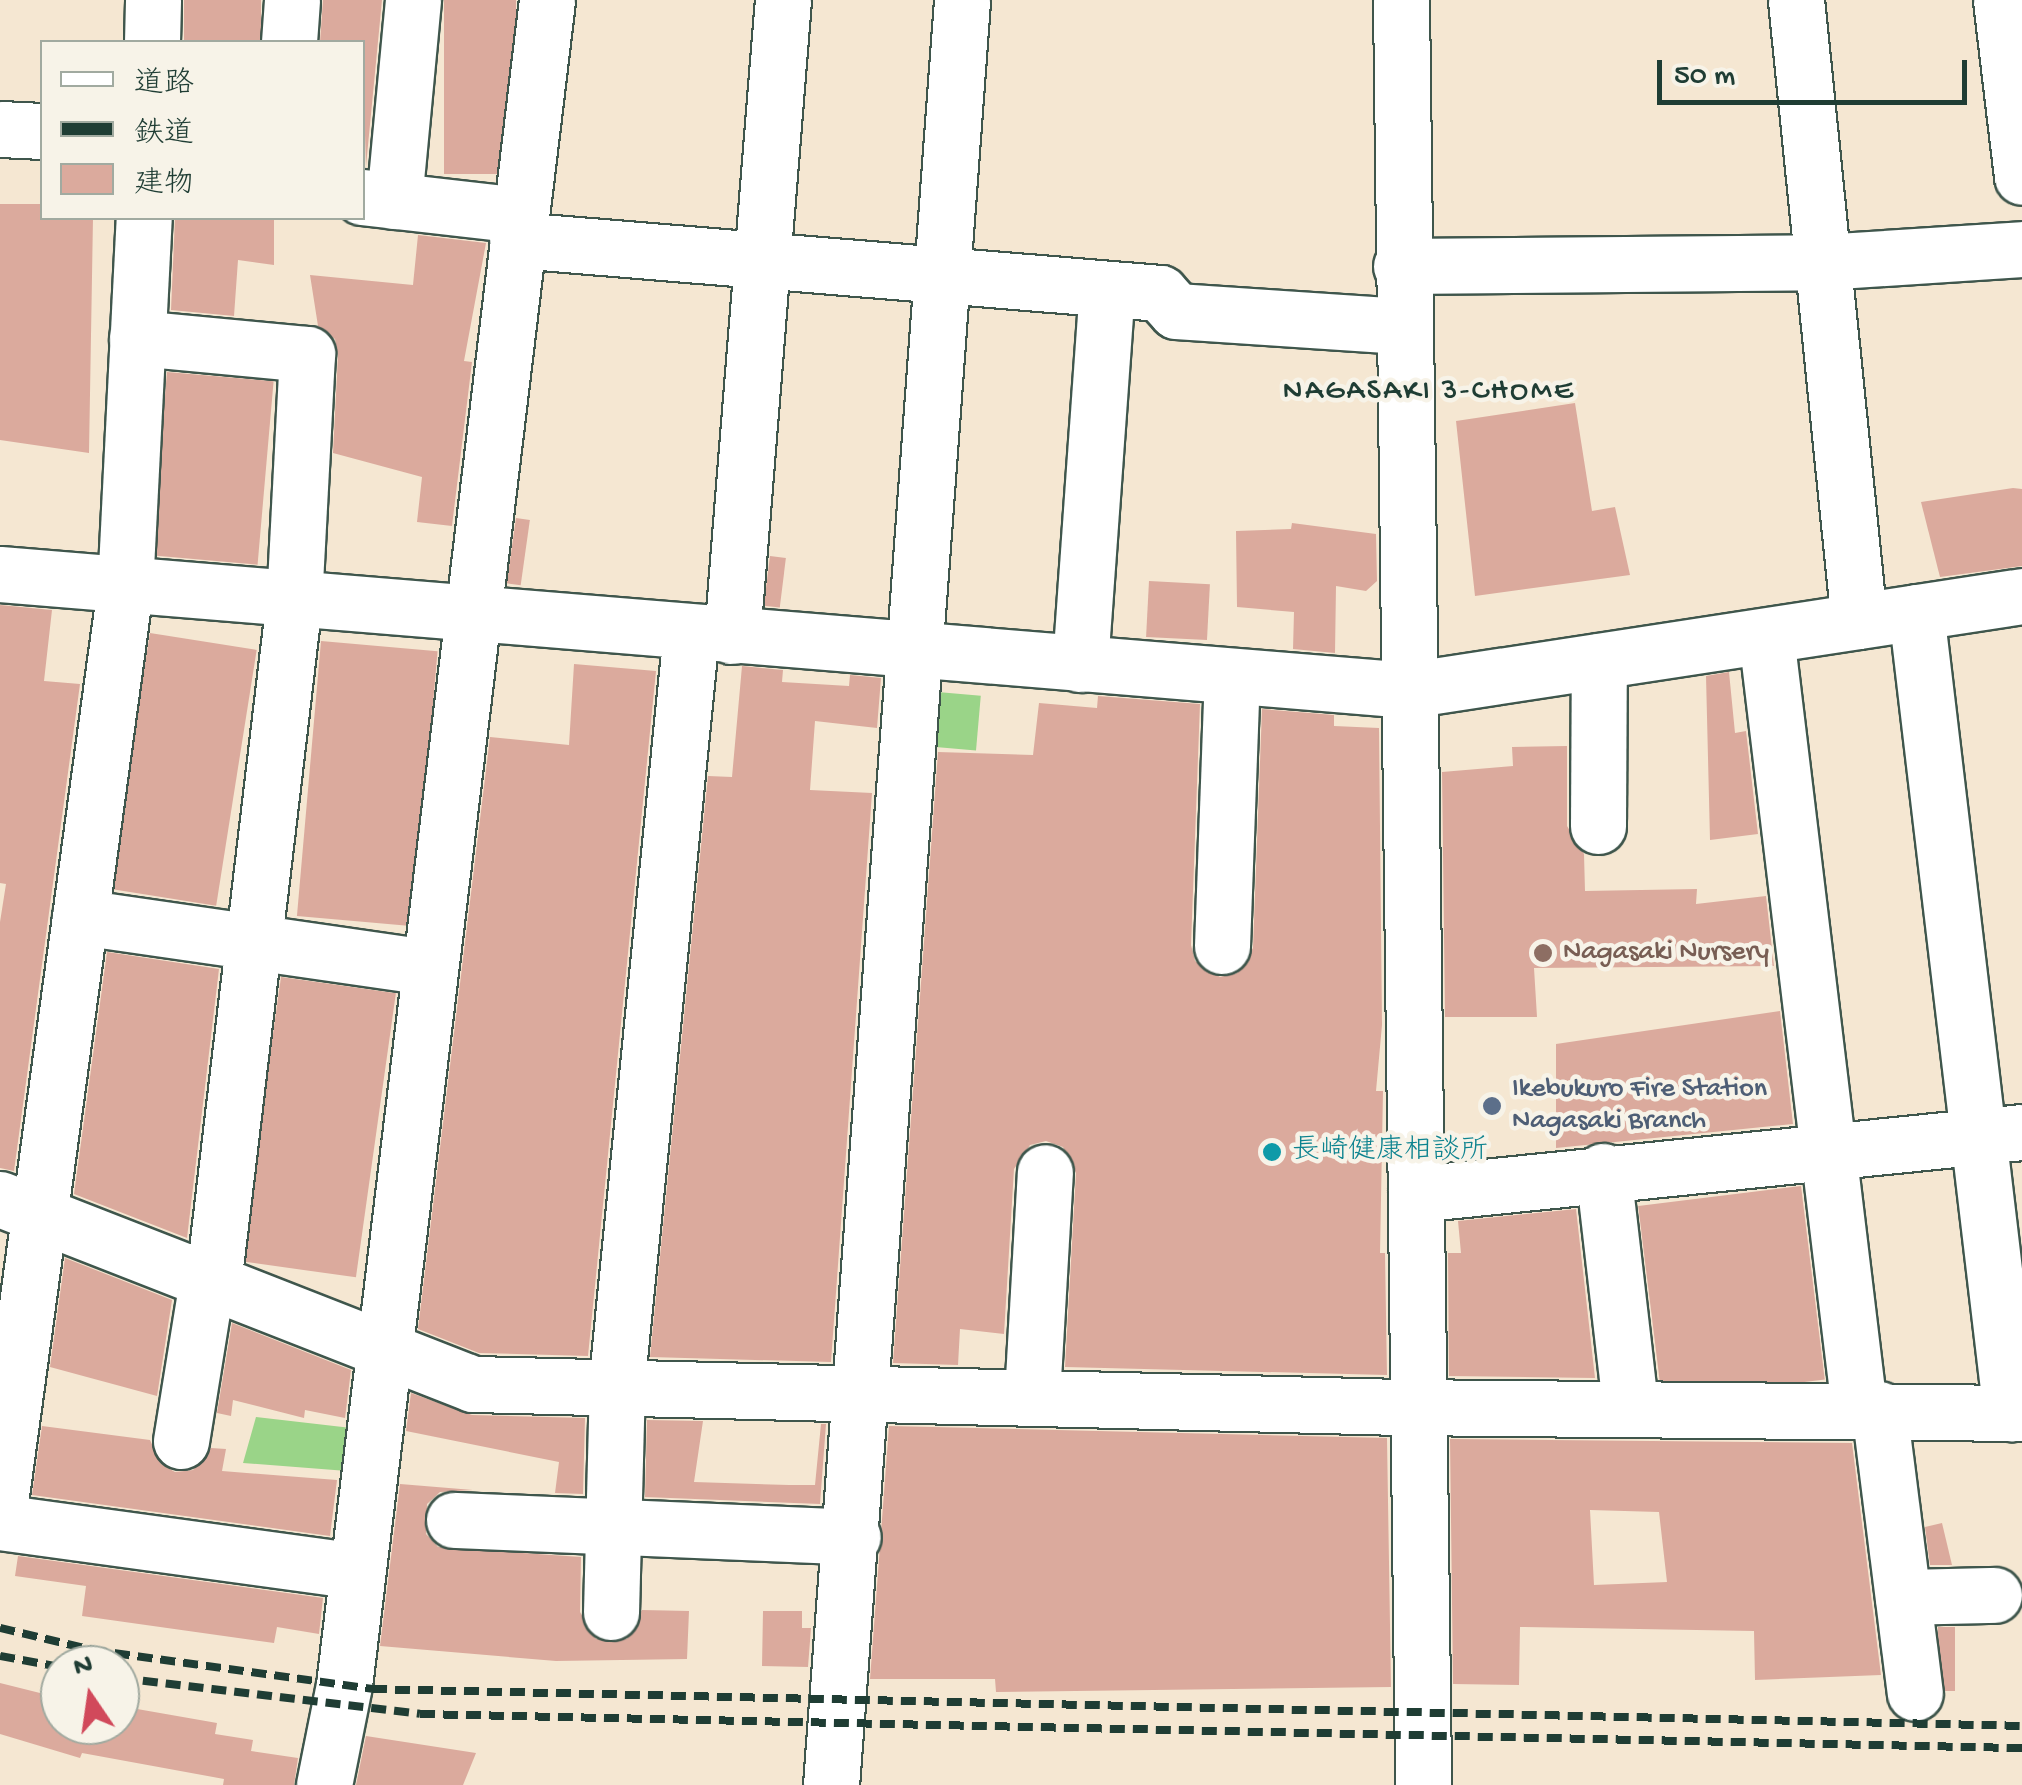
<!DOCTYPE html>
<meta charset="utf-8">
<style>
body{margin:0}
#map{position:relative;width:2022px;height:1785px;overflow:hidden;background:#f5e7d2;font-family:"Gochi Hand","Klee One",sans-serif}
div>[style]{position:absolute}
.green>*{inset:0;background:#9ad488;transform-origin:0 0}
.building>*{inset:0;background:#dbaa9d;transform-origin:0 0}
.roads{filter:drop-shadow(2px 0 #3f564c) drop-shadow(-2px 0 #3f564c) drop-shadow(0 2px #3f564c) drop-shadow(0 -2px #3f564c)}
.minor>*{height:55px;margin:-27.5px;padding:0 27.5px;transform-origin:27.5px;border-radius:27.5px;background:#fff}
.rail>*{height:8px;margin-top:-4px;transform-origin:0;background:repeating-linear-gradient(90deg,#1f3d34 0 15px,transparent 0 23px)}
.dots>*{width:28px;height:28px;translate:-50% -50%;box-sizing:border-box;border:5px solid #f7f3e8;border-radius:50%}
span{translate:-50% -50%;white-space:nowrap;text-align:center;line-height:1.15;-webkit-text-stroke:9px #f7f3e8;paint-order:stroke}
.education-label{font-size:28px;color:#785e54}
.left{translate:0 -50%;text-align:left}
.service-label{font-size:28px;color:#4e5e75}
.culture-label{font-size:28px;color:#0d838f}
.neighbourhood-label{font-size:30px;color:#1f3d34;letter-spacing:2.5px}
.legend{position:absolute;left:40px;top:40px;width:325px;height:180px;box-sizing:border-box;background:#f7f3e8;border:2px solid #a1aaa0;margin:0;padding:12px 18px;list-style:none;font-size:30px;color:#1f3d34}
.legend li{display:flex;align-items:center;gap:20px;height:50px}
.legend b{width:50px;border:2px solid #a1aaa0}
.north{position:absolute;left:40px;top:1645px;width:100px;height:100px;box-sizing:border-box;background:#f7f3e8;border:2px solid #a1aaa0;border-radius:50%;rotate:347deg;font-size:28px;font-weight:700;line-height:40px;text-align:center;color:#1f3d34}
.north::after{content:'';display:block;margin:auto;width:35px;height:45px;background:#d1495b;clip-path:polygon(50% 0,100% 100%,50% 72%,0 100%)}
.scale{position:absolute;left:1657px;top:60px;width:310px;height:45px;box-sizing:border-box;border:5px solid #1f3d34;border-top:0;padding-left:12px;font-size:30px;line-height:35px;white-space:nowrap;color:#1f3d34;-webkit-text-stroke:8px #f7f3e8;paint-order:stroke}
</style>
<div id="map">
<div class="green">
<i style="left:926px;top:691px;width:55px;height:55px;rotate:5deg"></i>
<i style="clip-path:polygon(256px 1417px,360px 1429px,347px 1471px,243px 1463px)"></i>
</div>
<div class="building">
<i style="left:184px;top:0;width:77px;height:42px"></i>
<i style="clip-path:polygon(323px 0,382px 0,366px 166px,362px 42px,320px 42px)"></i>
<i style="left:444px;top:0;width:72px;height:174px"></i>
<i style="clip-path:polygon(0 204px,42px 204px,42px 218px,93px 218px,89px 453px,0 440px)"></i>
<i style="clip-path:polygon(175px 218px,274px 218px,274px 265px,238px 260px,234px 316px,171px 310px)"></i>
<i style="clip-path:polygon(418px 235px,486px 243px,464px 361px,472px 362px,452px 526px,417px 522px,422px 477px,333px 453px,338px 355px,335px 339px,318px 326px,310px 275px,413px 285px)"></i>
<i style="left:167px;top:372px;width:107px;height:184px;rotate:5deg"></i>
<i style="clip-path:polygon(1575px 403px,1592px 511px,1615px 507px,1630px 575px,1475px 596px,1456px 421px)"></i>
<i style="clip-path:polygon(2013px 488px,2022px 489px,2022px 566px,1940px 577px,1921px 502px)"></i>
<i style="left:516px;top:518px;width:14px;height:66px;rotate:8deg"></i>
<i style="clip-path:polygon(1292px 523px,1376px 534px,1377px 581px,1366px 591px,1336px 586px,1335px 653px,1293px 649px,1294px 612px,1237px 607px,1236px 531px,1291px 529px)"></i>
<i style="left:770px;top:556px;width:16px;height:50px;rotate:7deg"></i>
<i style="left:1149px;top:581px;width:61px;height:56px;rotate:3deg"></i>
<i style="clip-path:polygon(0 605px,52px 610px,44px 681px,80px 684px,14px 1171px,0 1168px,0 922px,6px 884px,0 883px)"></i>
<i style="left:150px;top:633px;width:108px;height:259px;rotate:9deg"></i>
<i style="left:321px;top:641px;width:117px;height:276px;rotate:5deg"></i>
<i style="clip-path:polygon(574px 664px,656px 671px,588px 1356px,479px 1353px,418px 1329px,490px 737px,569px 745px)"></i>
<i style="clip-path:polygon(742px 666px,783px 670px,782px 682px,849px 686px,850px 675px,881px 678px,877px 728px,815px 721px,810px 790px,872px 793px,831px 1362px,650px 1357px,708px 776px,732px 777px)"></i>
<i style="clip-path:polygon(1729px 672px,1735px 733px,1746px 731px,1758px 834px,1710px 840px,1706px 676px)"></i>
<i style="clip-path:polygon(1098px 696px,1200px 704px,1191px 945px,1195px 961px,1220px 977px,1237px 973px,1253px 948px,1262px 709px,1334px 715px,1334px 726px,1379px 728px,1382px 1025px,1376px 1091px,1383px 1091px,1380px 1253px,1385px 1253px,1387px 1375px,1065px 1367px,1076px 1173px,1063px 1147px,1046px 1141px,1030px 1145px,1014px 1169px,1004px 1334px,960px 1329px,958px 1365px,893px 1363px,938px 752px,1033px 755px,1039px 703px,1097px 708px)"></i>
<i style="clip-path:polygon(1567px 746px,1567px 826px,1584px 854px,1585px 891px,1697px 889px,1696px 904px,1766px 896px,1774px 966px,1534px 968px,1537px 1017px,1445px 1017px,1442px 772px,1513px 766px,1512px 747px)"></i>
<i style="clip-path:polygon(107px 952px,219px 969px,187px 1238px,74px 1194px)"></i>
<i style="left:281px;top:977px;width:116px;height:287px;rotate:8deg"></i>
<i style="clip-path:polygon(1780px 1011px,1793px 1124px,1556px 1148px,1556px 1044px)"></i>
<i style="left:1801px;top:1186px;width:195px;height:164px;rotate:83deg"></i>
<i style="clip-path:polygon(1576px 1209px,1595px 1378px,1449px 1376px,1448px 1253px,1461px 1253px,1458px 1221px)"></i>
<i style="clip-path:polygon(65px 1258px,172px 1300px,157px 1396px,50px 1367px)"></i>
<i style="clip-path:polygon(232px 1323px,351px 1370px,345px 1418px,305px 1410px,304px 1418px,233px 1400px,231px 1416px,217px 1413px)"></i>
<i style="clip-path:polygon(411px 1393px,472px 1415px,585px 1418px,583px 1494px,555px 1493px,559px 1462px,406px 1431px)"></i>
<i style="clip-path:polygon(647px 1420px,703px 1421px,694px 1482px,789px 1485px,815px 1485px,821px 1424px,826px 1424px,820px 1504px,645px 1497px)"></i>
<i style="clip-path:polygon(42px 1426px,150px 1440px,161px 1464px,175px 1472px,193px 1470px,211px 1448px,226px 1449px,222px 1471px,337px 1480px,330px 1536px,32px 1495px)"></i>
<i style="clip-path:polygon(889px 1426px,1387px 1438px,1391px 1687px,996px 1692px,995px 1679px,870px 1679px)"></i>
<i style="clip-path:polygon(evenodd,1450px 1439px,1852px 1443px,1881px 1675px,1755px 1680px,1754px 1631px,1520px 1627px,1519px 1685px,1453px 1684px,1450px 1439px,1590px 1510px,1659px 1512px,1667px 1582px,1594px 1585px,1590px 1510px)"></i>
<i style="clip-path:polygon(400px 1484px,473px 1490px,440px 1492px,427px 1504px,426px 1534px,438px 1547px,581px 1557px,580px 1612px,596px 1639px,627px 1639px,642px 1610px,689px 1611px,687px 1659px,556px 1661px,380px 1646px)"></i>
<i style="clip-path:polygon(1942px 1523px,1952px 1565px,1930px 1565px,1925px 1527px)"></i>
<i style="clip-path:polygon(18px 1556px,323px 1598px,319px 1634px,277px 1627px,274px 1643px,82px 1616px,86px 1586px,15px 1576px)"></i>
<i style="clip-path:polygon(763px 1611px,802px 1611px,802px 1628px,811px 1628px,808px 1667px,762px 1666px)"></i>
<i style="left:1938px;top:1627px;width:17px;height:64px"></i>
<i style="clip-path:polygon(0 1683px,60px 1698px,60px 1725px,120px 1725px,120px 1706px,217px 1723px,215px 1734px,253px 1740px,251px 1751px,298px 1758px,294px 1785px,223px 1785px,224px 1779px,82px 1753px,80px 1758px,0 1734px)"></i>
<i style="clip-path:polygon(366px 1736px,476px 1753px,463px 1785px,356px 1785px)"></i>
</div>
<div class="roads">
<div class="minor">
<i style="left:1401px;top:0;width:1785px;rotate:89.29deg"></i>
<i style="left:1796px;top:0;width:624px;rotate:84.21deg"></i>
<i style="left:2001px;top:0;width:178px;rotate:83.2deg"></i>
<i style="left:152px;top:42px;width:42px;rotate:-88.6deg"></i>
<i style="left:289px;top:42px;width:42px;rotate:-85.9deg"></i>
<i style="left:0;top:129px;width:42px;rotate:2.7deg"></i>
<i style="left:362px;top:197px;width:159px;rotate:6.5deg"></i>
<i style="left:394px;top:201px;width:202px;rotate:-84.6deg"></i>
<i style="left:517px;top:240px;width:645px;rotate:4.71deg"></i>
<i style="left:1160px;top:293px;width:24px;rotate:48deg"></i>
<i style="left:1176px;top:311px;width:226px;rotate:3.8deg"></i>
<i style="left:1401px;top:266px;width:421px;rotate:-0.5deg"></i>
<i style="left:1822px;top:262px;width:200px;rotate:-3.7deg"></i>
<i style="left:137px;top:338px;width:171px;rotate:5.4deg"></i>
<i style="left:307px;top:354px;width:247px;rotate:93deg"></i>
<i style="left:294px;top:601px;width:687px;rotate:96.77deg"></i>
<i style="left:0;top:574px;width:1413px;rotate:4.71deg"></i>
<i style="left:1408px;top:690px;width:621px;rotate:-8.7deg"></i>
<i style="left:1916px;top:612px;width:807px;rotate:83.24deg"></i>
<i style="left:732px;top:636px;width:638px;rotate:-85.42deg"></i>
<i style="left:1766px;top:636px;width:778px;rotate:83.13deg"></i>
<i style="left:1080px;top:664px;width:375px;rotate:-85.9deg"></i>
<i style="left:1598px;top:826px;width:165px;rotate:-89.7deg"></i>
<i style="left:80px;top:917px;width:352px;rotate:8.2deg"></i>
<i style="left:1222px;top:946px;width:270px;rotate:-87.9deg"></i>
<i style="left:1603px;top:1171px;width:237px;rotate:83.4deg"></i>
<i style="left:1416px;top:1194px;width:609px;rotate:-5.84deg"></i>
<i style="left:0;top:1199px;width:508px;rotate:21.36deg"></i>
<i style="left:473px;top:1384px;width:927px;rotate:1.42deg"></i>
<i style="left:1400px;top:1407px;width:622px;rotate:0.55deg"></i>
<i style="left:1032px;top:1396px;width:224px;rotate:-86.7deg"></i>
<i style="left:1879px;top:1409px;width:286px;rotate:82.8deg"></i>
<i style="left:181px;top:1441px;width:162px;rotate:-80.8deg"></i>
<i style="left:0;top:1502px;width:923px;rotate:-82.21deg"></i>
<i style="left:125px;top:588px;width:370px;rotate:-87.1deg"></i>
<i style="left:454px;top:1520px;width:399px;rotate:2.4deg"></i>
<i style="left:0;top:1522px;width:359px;rotate:7.8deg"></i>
<i style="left:1903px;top:1597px;width:91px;rotate:-1.3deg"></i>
<i style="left:611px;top:1612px;width:234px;rotate:-88.5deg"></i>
<i style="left:617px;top:1378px;width:749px;rotate:-84.33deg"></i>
<i style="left:324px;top:1785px;width:102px;rotate:-78.7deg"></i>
<i style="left:344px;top:1685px;width:1697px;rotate:-83.13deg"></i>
<i style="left:831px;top:1785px;width:1790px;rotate:-85.8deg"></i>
</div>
</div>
<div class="rail">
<i style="left:0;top:1628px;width:95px;rotate:13.4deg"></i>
<i style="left:92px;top:1650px;width:283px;rotate:7.9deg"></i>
<i style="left:372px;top:1689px;width:1650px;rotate:1.28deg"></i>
<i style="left:0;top:1656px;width:61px;rotate:10.4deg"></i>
<i style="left:120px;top:1678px;width:302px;rotate:6.8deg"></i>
<i style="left:420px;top:1714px;width:1602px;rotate:1.22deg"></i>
</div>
<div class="dots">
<i style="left:1543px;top:953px;background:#8d6e63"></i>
<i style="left:1492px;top:1106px;background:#5c6f8a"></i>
<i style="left:1272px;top:1152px;background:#0f9aa8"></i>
</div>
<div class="education-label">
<span class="left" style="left:1563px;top:953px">Nagasaki Nursery</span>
</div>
<div class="service-label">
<span class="left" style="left:1512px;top:1106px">Ikebukuro Fire Station<br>Nagasaki Branch</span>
</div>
<div class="culture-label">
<span class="left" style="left:1292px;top:1152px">長崎健康相談所</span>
</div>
<div class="neighbourhood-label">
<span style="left:1429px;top:393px">NAGASAKI 3-CHOME</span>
</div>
<ul class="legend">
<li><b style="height:12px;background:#fff"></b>道路</li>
<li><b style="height:12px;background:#1f3d34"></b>鉄道</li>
<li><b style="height:28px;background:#dbaa9d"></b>建物</li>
</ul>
<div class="north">N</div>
<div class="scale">50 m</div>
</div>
